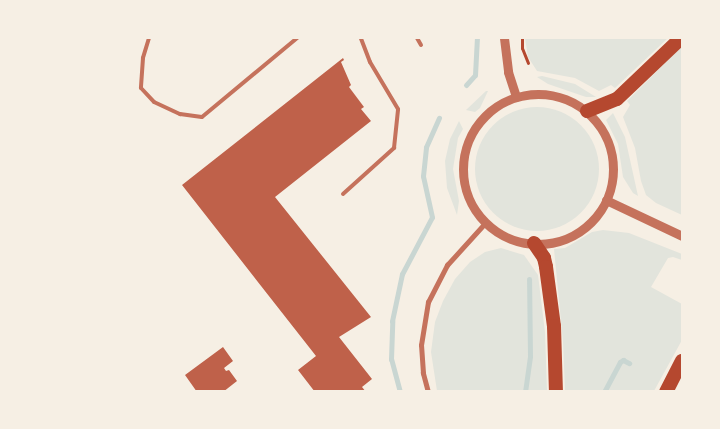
<!DOCTYPE html>
<style>
body{margin:0}
#map{position:relative;width:720px;height:429px;overflow:hidden;background:#f6efe4;font-family:Manrope,sans-serif}
div>[style]{position:absolute}
.green>*{inset:0;background:#e2e4dc}
.round{border-radius:50%}
.stream>*{height:5px;margin:-2.5px;padding:0 2.5px;transform-origin:2.5px;border-radius:2.5px;background:#c9d6d2}
.building>*{inset:0;background:#bf614a}
.path>*{height:3px;margin:-1.5px;padding:0 1.5px;transform-origin:1.5px;border-radius:1.5px;background:#b5482f}
.service>*{height:4px;margin:-2px;padding:0 2px;transform-origin:2px;border-radius:2px;background:#c5725c}
.minor>*{height:5px;margin:-2.5px;padding:0 2.5px;transform-origin:2.5px;border-radius:2.5px;background:#c5725c}
.tertiary>*{height:9px;margin:-4.5px;padding:0 4.5px;transform-origin:4.5px;border-radius:4.5px;background:#c5725c}
.tertiary>.ring{margin:-4.5px;padding:0;box-sizing:content-box;background:none;border:9px solid #c5725c;border-radius:50%}
.trunk>*{height:14px;margin:-7px;padding:0 7px;transform-origin:7px;border-radius:7px;background:#b5482f}
span{translate:-50% -50%;white-space:nowrap;text-align:center;line-height:1.15;-webkit-text-stroke:4.5px #f6efe4;paint-order:stroke}
.frame{position:absolute;inset:0;border:39px solid #f6efe4;pointer-events:none}
</style>
<div id="map">
<div class="green">
<i style="clip-path:polygon(525px 38px,668px 38px,615px 88px,611px 85px,599px 91px,575px 78px,537px 71px,528px 57px)"></i>
<i style="clip-path:polygon(682px 46px,682px 215px,656px 203px,646px 195px,641px 181px,635px 148px,623px 117px,630px 105px,627px 101px)"></i>
<i style="clip-path:polygon(542px 76px,575px 84px,596px 97px,586px 97px,548px 84px,537px 77px)"></i>
<i style="clip-path:polygon(486px 91px,488px 91px,480px 108px,475px 112px,466px 110px)"></i>
<i class="round" style="left:475px;top:107px;width:124px;height:124px"></i>
<i style="clip-path:polygon(613px 113px,625px 137px,638px 196px,633px 193px,623px 177px,618px 144px,606px 120px)"></i>
<i style="clip-path:polygon(459px 121px,463px 129px,458px 138px,453px 169px,459px 201px,457px 215px,447px 188px,445px 161px,450px 139px)"></i>
<i style="clip-path:polygon(603px 230px,629px 233px,682px 254px,682px 260px,673px 257px,668px 258px,651px 287px,682px 304px,682px 340px,654px 391px,565px 391px,563px 342px,554px 249px,565px 248px,592px 232px)"></i>
<i style="clip-path:polygon(501px 248px,524px 255px,538px 275px,545px 332px,547px 391px,437px 391px,431px 352px,435px 322px,443px 301px,455px 279px,470px 262px,485px 252px)"></i>
</div>
<div class="stream">
<i style="left:466px;top:85px;width:13px;rotate:-48deg"></i>
<i style="left:475px;top:75px;width:37px;rotate:-87deg"></i>
<i style="left:400px;top:392px;width:34px;rotate:-105deg"></i>
<i style="left:391px;top:359px;width:38px;rotate:-88deg"></i>
<i style="left:392px;top:321px;width:48px;rotate:-78deg"></i>
<i style="left:402px;top:274px;width:64px;rotate:-62.2deg"></i>
<i style="left:432px;top:217px;width:42px;rotate:-102.4deg"></i>
<i style="left:423px;top:176px;width:29px;rotate:-84deg"></i>
<i style="left:426px;top:147px;width:32px;rotate:-66deg"></i>
<i style="left:525px;top:392px;width:36px;rotate:-82deg"></i>
<i style="left:530px;top:356px;width:77px;rotate:-90.7deg"></i>
<i style="left:604px;top:392px;width:34px;rotate:-62deg"></i>
<i style="left:620px;top:362px;width:4px;rotate:-34deg"></i>
<i style="left:623px;top:360px;width:7px;rotate:27deg"></i>
</div>
<div class="building">
<i style="clip-path:polygon(343px 58px,344px 60px,341px 62px,351px 85px,349px 87px,364px 107px,361px 109px,371px 121px,275px 197px,371px 317px,339px 337px,372px 379px,362px 387px,366px 392px,315px 392px,298px 370px,316px 356px,182px 185px)"></i>
<i style="clip-path:polygon(223px 347px,233px 361px,224px 368px,226px 371px,229px 370px,237px 381px,223px 392px,197px 392px,185px 375px)"></i>
</div>
<div class="path">
<i style="left:522px;top:38px;width:10px;rotate:90deg"></i>
<i style="left:522px;top:48px;width:16px;rotate:68deg"></i>
</div>
<div class="service">
<i style="left:149px;top:38px;width:21px;rotate:107deg"></i>
<i style="left:143px;top:58px;width:30px;rotate:94deg"></i>
<i style="left:141px;top:88px;width:19px;rotate:47deg"></i>
<i style="left:154px;top:102px;width:29px;rotate:25deg"></i>
<i style="left:180px;top:114px;width:22px;rotate:8deg"></i>
<i style="left:202px;top:117px;width:124px;rotate:-39.7deg"></i>
<i style="left:417px;top:38px;width:8px;rotate:60deg"></i>
<i style="left:343px;top:194px;width:69px;rotate:-42deg"></i>
<i style="left:394px;top:148px;width:39px;rotate:-84deg"></i>
<i style="left:398px;top:109px;width:55px;rotate:-120.8deg"></i>
<i style="left:370px;top:62px;width:26px;rotate:-111deg"></i>
</div>
<div class="minor">
<i style="left:428px;top:392px;width:20px;rotate:-105deg"></i>
<i style="left:423px;top:373px;width:28px;rotate:-94deg"></i>
<i style="left:421px;top:345px;width:44px;rotate:-80.8deg"></i>
<i style="left:428px;top:302px;width:42px;rotate:-62.8deg"></i>
<i style="left:447px;top:265px;width:58px;rotate:-47.8deg"></i>
</div>
<div class="tertiary">
<i style="left:504px;top:38px;width:34px;rotate:83deg"></i>
<i style="left:508px;top:72px;width:26px;rotate:72deg"></i>
<i class="ring" style="left:463px;top:94px;width:141px;height:141px"></i>
<i style="left:606px;top:200px;width:84px;rotate:25.3deg"></i>
</div>
<div class="trunk">
<i style="left:587px;top:111px;width:32px;rotate:-22deg"></i>
<i style="left:617px;top:99px;width:88px;rotate:-43.6deg"></i>
<i style="left:534px;top:243px;width:18px;rotate:56deg"></i>
<i style="left:544px;top:258px;width:9px;rotate:77deg"></i>
<i style="left:546px;top:267px;width:60px;rotate:82.3deg"></i>
<i style="left:554px;top:326px;width:66px;rotate:88.3deg"></i>
<i style="left:666px;top:392px;width:35px;rotate:-63deg"></i>
</div>
<div class="frame"></div>
</div>
